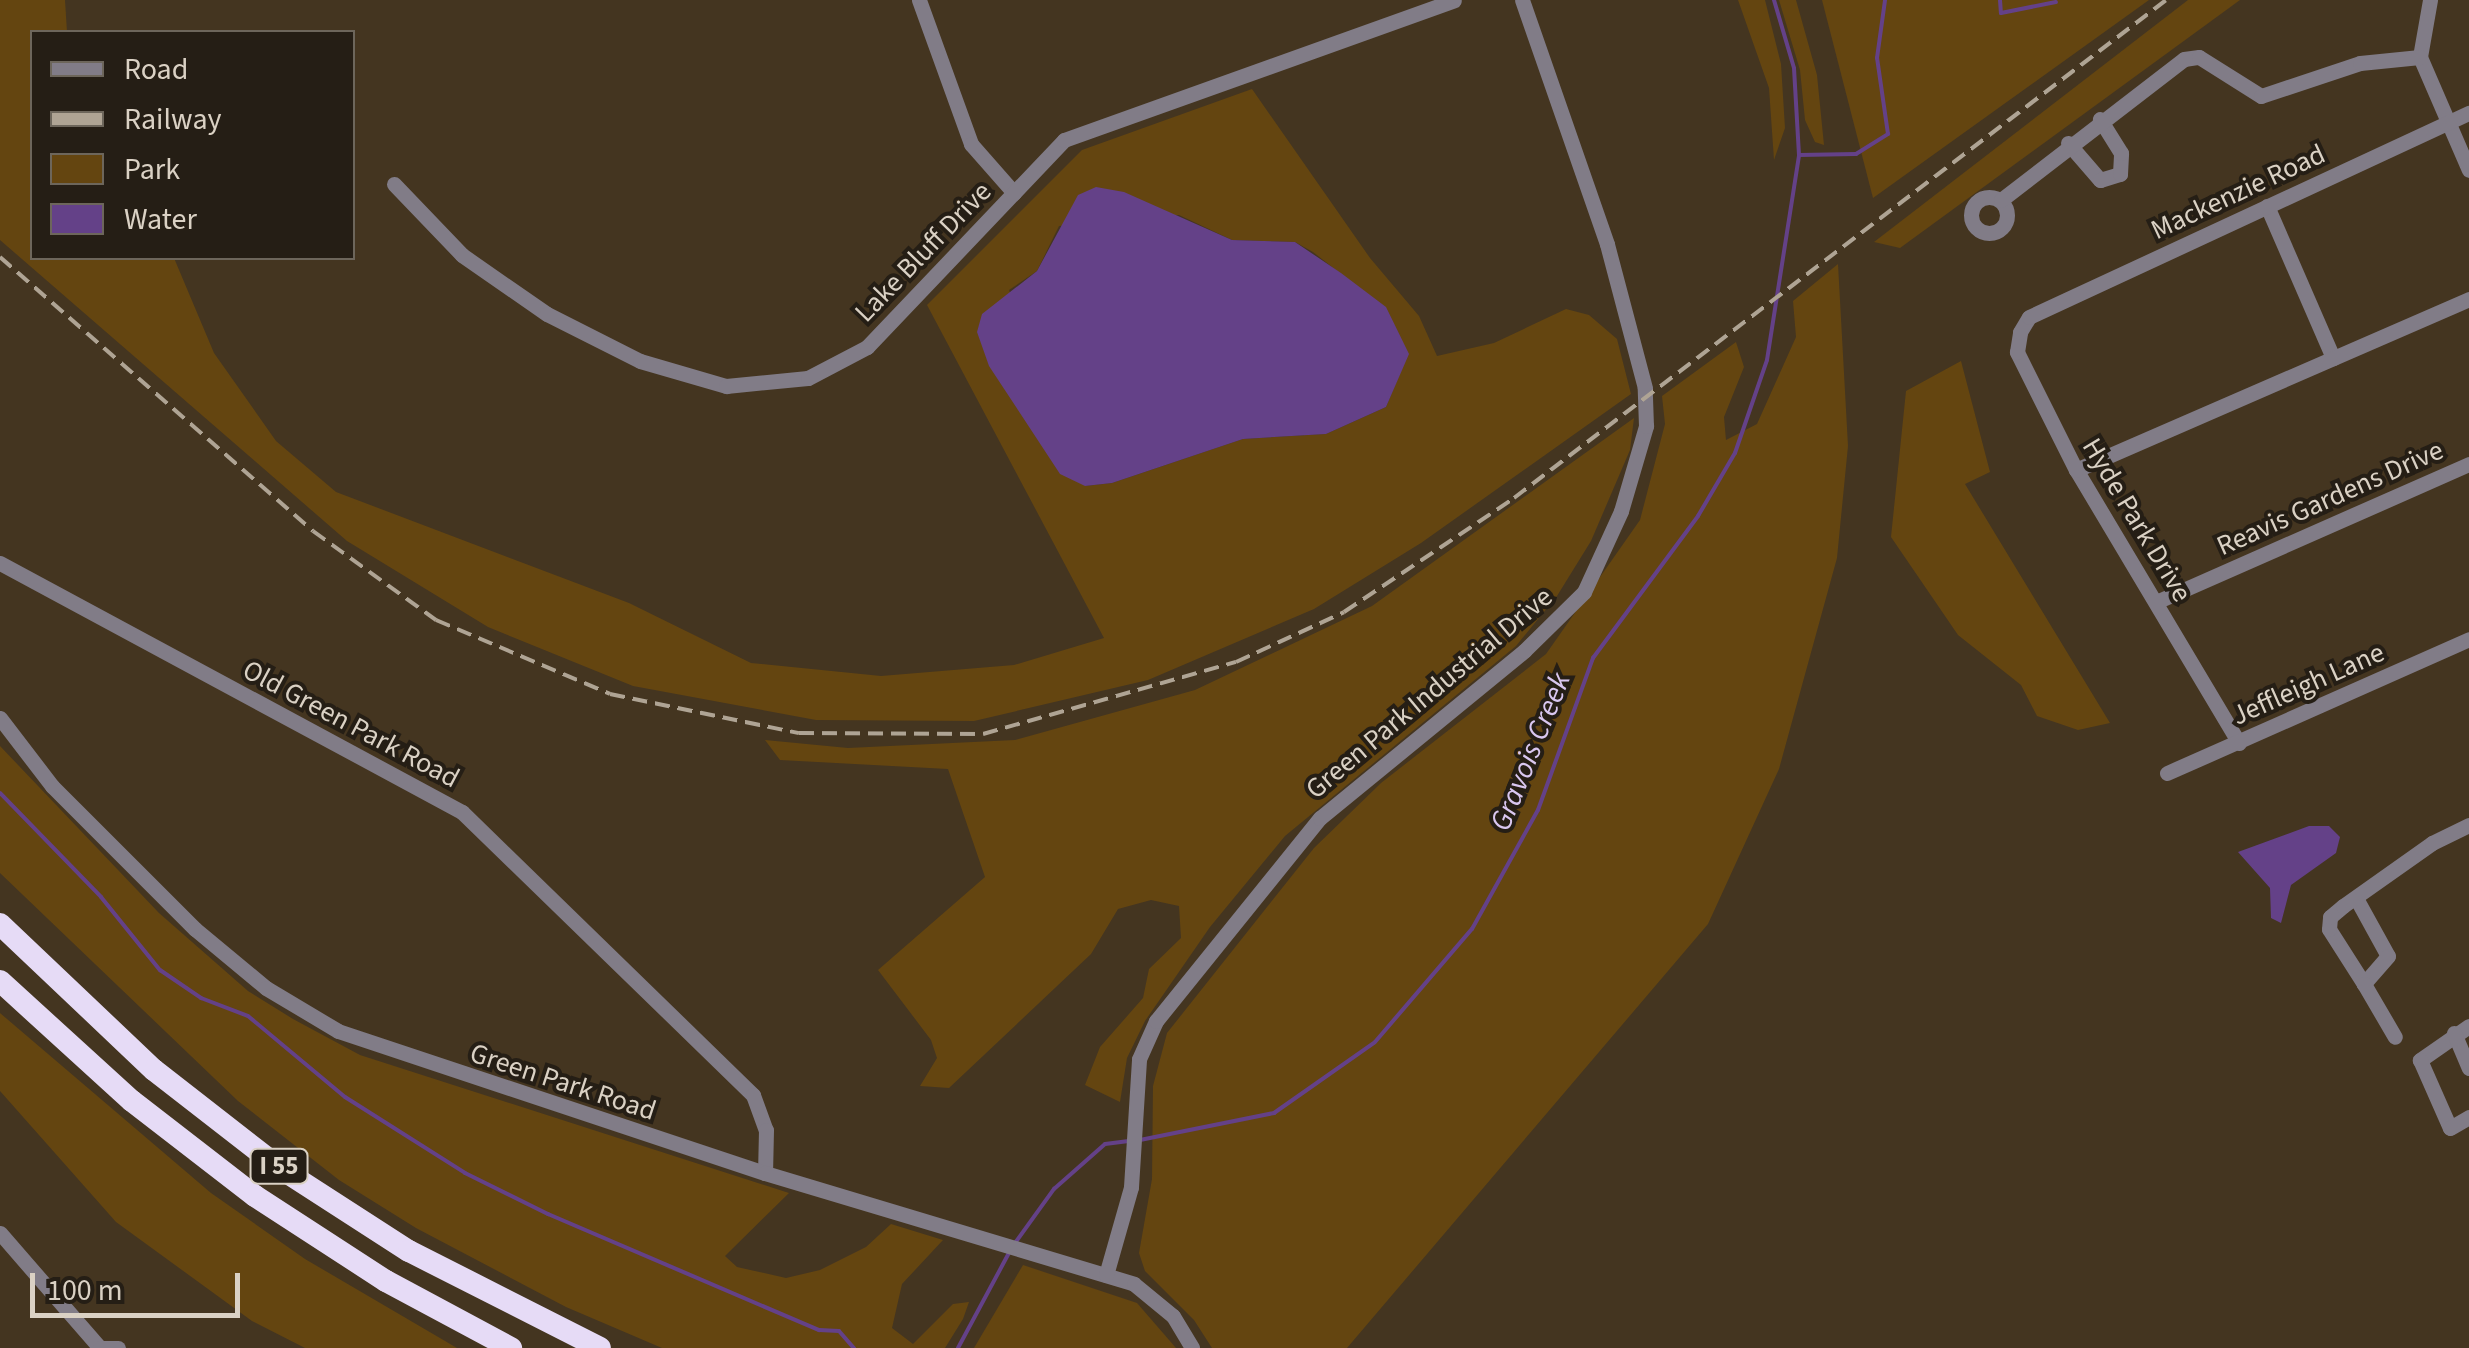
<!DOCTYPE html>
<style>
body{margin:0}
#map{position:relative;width:2469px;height:1348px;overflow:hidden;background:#443520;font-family:"Source Sans 3",sans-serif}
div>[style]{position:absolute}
.green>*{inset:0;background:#644510}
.water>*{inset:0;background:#644188}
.stream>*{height:4px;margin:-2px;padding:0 2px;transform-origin:2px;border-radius:2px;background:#644188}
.minor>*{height:15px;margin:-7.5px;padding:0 7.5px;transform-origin:7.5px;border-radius:7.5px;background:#817c87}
.minor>.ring{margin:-7.5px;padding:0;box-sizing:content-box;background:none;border:15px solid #817c87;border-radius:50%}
.highway>*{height:22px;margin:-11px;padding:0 11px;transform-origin:11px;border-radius:11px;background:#e6dbf6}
.rail>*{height:4px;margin-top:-2px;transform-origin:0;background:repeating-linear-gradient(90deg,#afa494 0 15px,transparent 0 23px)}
span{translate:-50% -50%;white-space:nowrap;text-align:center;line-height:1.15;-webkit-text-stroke:8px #251e15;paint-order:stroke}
.shield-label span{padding:2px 8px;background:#251e15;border:2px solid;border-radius:8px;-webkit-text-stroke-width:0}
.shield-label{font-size:25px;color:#dad1c4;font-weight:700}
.street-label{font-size:28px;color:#dad1c4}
.water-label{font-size:30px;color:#d9c7f0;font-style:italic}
.legend{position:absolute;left:30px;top:30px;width:325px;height:230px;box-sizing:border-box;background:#251e15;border:2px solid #6d665b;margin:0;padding:12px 18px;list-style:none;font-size:30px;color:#dad1c4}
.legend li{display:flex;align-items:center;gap:20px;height:50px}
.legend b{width:50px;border:2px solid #6d665b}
.scale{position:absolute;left:30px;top:1273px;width:210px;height:45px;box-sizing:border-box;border:5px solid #dad1c4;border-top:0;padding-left:12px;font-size:30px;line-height:35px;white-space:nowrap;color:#dad1c4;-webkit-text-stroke:8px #251e15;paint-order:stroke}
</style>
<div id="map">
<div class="green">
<i style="clip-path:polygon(evenodd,0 0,65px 0,67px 32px,32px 32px,32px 258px,174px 258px,214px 353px,276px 441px,336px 492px,629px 603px,751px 663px,881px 676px,1014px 665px,1104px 638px,927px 305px,1082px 150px,1252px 89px,1370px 258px,1419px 316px,1437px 356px,1494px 343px,1566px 309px,1589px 315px,1617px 339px,1631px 394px,1421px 543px,1314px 609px,1148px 680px,974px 721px,816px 720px,633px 686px,488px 627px,347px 541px,0 240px,0 0,1179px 215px,1232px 240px,1295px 242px,1313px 252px,1360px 289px,1408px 354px,1386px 407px,1326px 434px,1243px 439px,1112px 483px,1085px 486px,1009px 290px,1037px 271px,1059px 226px,1179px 215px)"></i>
<i style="clip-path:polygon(1738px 0,1765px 0,1781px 64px,1785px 128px,1774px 160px,1769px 88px)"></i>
<i style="clip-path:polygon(1779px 0,1796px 0,1817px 75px,1824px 145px,1815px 142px,1805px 120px,1800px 70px)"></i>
<i style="clip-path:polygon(1822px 0,2149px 0,1873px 198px)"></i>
<i style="clip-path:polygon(2188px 0,2240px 0,1900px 248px,1874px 242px)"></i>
<i style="clip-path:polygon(1838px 264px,1848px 446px,1837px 558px,1779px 769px,1708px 924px,1347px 1348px,1212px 1348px,1194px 1320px,1145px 1271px,1139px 1253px,1152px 1179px,1153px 1086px,1167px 1033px,1314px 848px,1381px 783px,1546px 654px,1640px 520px,1665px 424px,1662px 396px,1736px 342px,1744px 367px,1724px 417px,1726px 440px,1757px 424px,1796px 337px,1793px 301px)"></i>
<i style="clip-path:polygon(1961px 361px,1990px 472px,1965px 484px,2110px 723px,2078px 730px,2037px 716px,2021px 685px,1958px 635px,1891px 537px,1906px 391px)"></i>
<i style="clip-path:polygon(1634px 418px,1630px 450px,1591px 541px,1557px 596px,1516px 646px,1285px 836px,1210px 927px,1145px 1021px,1127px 1058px,1120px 1102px,1085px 1085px,1100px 1047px,1143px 998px,1149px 969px,1181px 938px,1179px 906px,1151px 900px,1118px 909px,1091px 954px,949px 1088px,920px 1086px,937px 1058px,931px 1040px,878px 970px,985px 877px,948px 769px,780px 760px,765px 740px,848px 748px,1015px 740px,1195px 690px,1372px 606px)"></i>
<i style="clip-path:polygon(0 746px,159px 913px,248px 991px,293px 1019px,360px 1055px,789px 1193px,725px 1256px,737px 1267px,786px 1278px,820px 1270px,866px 1247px,891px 1224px,943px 1240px,902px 1284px,892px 1328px,913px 1344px,953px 1304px,969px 1302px,963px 1319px,945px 1348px,662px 1348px,566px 1307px,416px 1228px,339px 1180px,238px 1101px,0 873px)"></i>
<i style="clip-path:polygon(0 1013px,211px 1193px,305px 1259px,457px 1348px,305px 1348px,252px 1321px,116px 1222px,0 1091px)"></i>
<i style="clip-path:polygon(1023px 1265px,1137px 1303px,1176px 1348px,974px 1348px)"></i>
</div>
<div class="water">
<i style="clip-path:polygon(1096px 187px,1124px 192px,1232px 240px,1295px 242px,1341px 273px,1386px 307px,1409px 354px,1386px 407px,1326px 434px,1243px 439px,1112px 483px,1085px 486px,1060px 474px,989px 366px,977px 332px,982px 314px,1037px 271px,1078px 195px)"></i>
<i style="clip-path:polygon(2309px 826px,2329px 826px,2340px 837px,2336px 853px,2291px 885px,2281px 923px,2271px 918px,2270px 888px,2238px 852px)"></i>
</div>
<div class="stream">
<i style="left:2000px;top:0;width:13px;rotate:86deg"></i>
<i style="left:2001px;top:13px;width:56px;rotate:-11.3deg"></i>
<i style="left:1799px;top:155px;width:57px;rotate:-1deg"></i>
<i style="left:1856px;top:154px;width:38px;rotate:-32deg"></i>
<i style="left:1888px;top:134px;width:77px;rotate:-98.2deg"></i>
<i style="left:1877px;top:58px;width:59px;rotate:-82.1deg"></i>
<i style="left:0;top:793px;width:145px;rotate:45.8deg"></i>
<i style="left:101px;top:897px;width:94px;rotate:51.1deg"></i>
<i style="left:160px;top:970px;width:50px;rotate:34.3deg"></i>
<i style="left:201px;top:998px;width:50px;rotate:21deg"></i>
<i style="left:248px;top:1016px;width:126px;rotate:39.9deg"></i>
<i style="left:345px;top:1097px;width:142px;rotate:32.3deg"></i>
<i style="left:465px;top:1173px;width:93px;rotate:26.3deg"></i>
<i style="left:548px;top:1214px;width:295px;rotate:23.2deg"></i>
<i style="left:819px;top:1330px;width:20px;rotate:3deg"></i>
<i style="left:839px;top:1331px;width:23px;rotate:49deg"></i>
<i style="left:1140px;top:1140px;width:137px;rotate:-11.4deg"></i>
<i style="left:1274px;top:1113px;width:123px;rotate:-35.1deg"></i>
<i style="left:1375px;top:1042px;width:149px;rotate:-49.4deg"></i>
<i style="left:1472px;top:929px;width:136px;rotate:-61deg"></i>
<i style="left:1538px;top:810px;width:162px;rotate:-70.1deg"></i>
<i style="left:1593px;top:658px;width:177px;rotate:-53.5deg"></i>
<i style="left:1698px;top:516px;width:73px;rotate:-59.6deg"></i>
<i style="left:1735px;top:453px;width:98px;rotate:-71deg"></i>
<i style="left:1767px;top:360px;width:207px;rotate:-81.1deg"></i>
<i style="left:1799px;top:155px;width:87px;rotate:-93.3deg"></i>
<i style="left:1794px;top:68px;width:71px;rotate:-106.4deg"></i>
<i style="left:1015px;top:1243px;width:67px;rotate:-54.2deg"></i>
<i style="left:1054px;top:1189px;width:68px;rotate:-41.4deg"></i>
<i style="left:1105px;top:1144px;width:26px;rotate:-7deg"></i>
<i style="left:958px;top:1348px;width:110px;rotate:-61.8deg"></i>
</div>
<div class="minor">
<i style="left:919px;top:0;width:153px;rotate:70.1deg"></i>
<i style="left:971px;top:144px;width:65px;rotate:48.7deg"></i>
<i style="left:2430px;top:0;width:58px;rotate:100deg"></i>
<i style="left:2420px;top:57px;width:123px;rotate:66.6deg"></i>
<i style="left:2068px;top:143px;width:49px;rotate:49.1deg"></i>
<i style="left:2100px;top:180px;width:21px;rotate:-17deg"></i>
<i style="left:2120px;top:174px;width:21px;rotate:-87deg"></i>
<i style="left:2121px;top:153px;width:40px;rotate:-122deg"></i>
<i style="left:394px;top:184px;width:98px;rotate:46.2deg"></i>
<i style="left:462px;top:255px;width:103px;rotate:34.8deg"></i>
<i style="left:547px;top:314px;width:104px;rotate:26.8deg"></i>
<i style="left:640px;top:361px;width:90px;rotate:16.2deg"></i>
<i style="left:726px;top:386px;width:82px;rotate:-5.6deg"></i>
<i style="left:808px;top:378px;width:67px;rotate:-27.7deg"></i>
<i style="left:867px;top:347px;width:286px;rotate:-46.4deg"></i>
<i style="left:1064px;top:140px;width:414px;rotate:-19.7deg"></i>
<i class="ring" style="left:1971px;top:197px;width:21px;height:21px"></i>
<i style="left:2001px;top:200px;width:231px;rotate:-37.6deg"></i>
<i style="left:2184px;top:59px;width:15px;rotate:-8deg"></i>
<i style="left:2199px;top:57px;width:73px;rotate:32.2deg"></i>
<i style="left:2261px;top:96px;width:104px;rotate:-18.4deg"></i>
<i style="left:2360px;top:63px;width:60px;rotate:-5.7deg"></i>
<i style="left:2267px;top:206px;width:166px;rotate:66.5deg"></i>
<i style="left:2076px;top:470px;width:429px;rotate:-23.5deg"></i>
<i style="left:0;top:563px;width:525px;rotate:28.32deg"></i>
<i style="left:462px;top:812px;width:406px;rotate:44.2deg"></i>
<i style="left:753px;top:1095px;width:37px;rotate:70deg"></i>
<i style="left:766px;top:1130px;width:43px;rotate:91.3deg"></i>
<i style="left:2156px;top:602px;width:342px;rotate:-23.8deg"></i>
<i style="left:0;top:718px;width:86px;rotate:52.6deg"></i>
<i style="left:52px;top:786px;width:202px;rotate:45deg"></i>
<i style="left:195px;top:929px;width:92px;rotate:39.7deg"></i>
<i style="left:266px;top:988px;width:84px;rotate:30.8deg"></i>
<i style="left:338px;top:1031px;width:450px;rotate:18.4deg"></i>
<i style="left:765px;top:1173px;width:385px;rotate:16.7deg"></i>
<i style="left:1134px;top:1284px;width:50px;rotate:39.4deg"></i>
<i style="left:1173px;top:1316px;width:37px;rotate:59deg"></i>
<i style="left:2239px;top:743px;width:318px;rotate:-120.8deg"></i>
<i style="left:2076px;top:470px;width:132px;rotate:-116.6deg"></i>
<i style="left:2017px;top:352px;width:20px;rotate:-81deg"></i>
<i style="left:2020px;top:332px;width:17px;rotate:-59deg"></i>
<i style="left:2029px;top:317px;width:485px;rotate:-24.9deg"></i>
<i style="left:2167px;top:773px;width:330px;rotate:-23.9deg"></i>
<i style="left:2356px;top:898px;width:66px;rotate:61.1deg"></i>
<i style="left:2388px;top:956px;width:37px;rotate:131deg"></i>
<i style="left:2364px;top:984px;width:65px;rotate:-122.5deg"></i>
<i style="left:2329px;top:929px;width:12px;rotate:-85deg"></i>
<i style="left:2330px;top:917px;width:17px;rotate:-40deg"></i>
<i style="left:2343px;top:906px;width:109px;rotate:-35.3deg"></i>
<i style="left:2432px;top:843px;width:41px;rotate:-25.9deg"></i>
<i style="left:2364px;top:984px;width:61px;rotate:59.7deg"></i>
<i style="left:2469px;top:1026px;width:60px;rotate:145.2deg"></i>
<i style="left:2420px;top:1060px;width:74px;rotate:66.2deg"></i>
<i style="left:2450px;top:1128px;width:22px;rotate:-30deg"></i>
<i style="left:2454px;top:1033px;width:38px;rotate:67deg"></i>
<i style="left:0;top:1233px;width:152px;rotate:49deg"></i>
<i style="left:100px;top:1348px;width:18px"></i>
<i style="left:1106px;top:1275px;width:91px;rotate:-74.1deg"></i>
<i style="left:1131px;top:1187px;width:128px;rotate:-86.4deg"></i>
<i style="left:1139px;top:1059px;width:42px;rotate:-65.9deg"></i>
<i style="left:1156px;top:1021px;width:261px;rotate:-51.1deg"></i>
<i style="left:1320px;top:818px;width:264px;rotate:-39.3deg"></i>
<i style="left:1524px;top:651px;width:84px;rotate:-44.5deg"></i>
<i style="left:1584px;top:592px;width:89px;rotate:-65.4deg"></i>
<i style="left:1621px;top:511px;width:89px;rotate:-73.6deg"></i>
<i style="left:1646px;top:426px;width:38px;rotate:-92deg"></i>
<i style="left:1645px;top:388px;width:149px;rotate:-104.8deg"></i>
<i style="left:1607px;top:244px;width:258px;rotate:-109.2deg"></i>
</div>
<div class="highway">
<i style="left:0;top:924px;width:212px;rotate:43.5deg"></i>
<i style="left:154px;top:1070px;width:160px;rotate:37.9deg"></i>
<i style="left:280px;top:1168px;width:153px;rotate:32.8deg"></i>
<i style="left:409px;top:1251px;width:214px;rotate:26.9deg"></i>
<i style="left:0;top:981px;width:178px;rotate:42.3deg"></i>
<i style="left:132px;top:1101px;width:155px;rotate:37.7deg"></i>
<i style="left:255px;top:1196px;width:156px;rotate:33deg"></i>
<i style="left:386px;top:1281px;width:142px;rotate:28.2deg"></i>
</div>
<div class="rail">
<i style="left:0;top:257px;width:416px;rotate:41.2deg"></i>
<i style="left:313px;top:531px;width:152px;rotate:35.9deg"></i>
<i style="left:436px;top:620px;width:189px;rotate:23deg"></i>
<i style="left:610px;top:694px;width:193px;rotate:11.7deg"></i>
<i style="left:799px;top:733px;width:184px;rotate:0.3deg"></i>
<i style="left:983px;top:734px;width:263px;rotate:-15.9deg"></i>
<i style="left:1236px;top:662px;width:119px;rotate:-24.8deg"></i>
<i style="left:1344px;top:612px;width:205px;rotate:-33.8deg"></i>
<i style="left:1514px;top:498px;width:820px;rotate:-37.37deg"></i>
</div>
<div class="shield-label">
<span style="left:279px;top:1166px">I 55</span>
</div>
<div class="street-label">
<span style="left:2238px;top:192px;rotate:-25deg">Mackenzie Road</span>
<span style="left:923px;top:252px;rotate:-46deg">Lake Bluff Drive</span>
<span style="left:2330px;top:498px;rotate:-24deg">Reavis Gardens Drive</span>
<span style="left:2137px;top:520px;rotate:59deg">Hyde Park Drive</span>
<span style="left:2308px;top:684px;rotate:-24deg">Jeffleigh Lane</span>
<span style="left:1429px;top:693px;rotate:-40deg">Green Park Industrial Drive</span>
<span style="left:351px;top:724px;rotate:28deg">Old Green Park Road</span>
<span style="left:563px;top:1082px;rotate:18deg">Green Park Road</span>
</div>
<div class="water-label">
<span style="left:1531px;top:752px;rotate:-68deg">Gravois Creek</span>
</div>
<ul class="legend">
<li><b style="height:12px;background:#817c87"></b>Road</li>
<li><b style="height:12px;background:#afa494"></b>Railway</li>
<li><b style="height:28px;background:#644510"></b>Park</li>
<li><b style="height:28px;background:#644188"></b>Water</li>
</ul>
<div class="scale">100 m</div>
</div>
